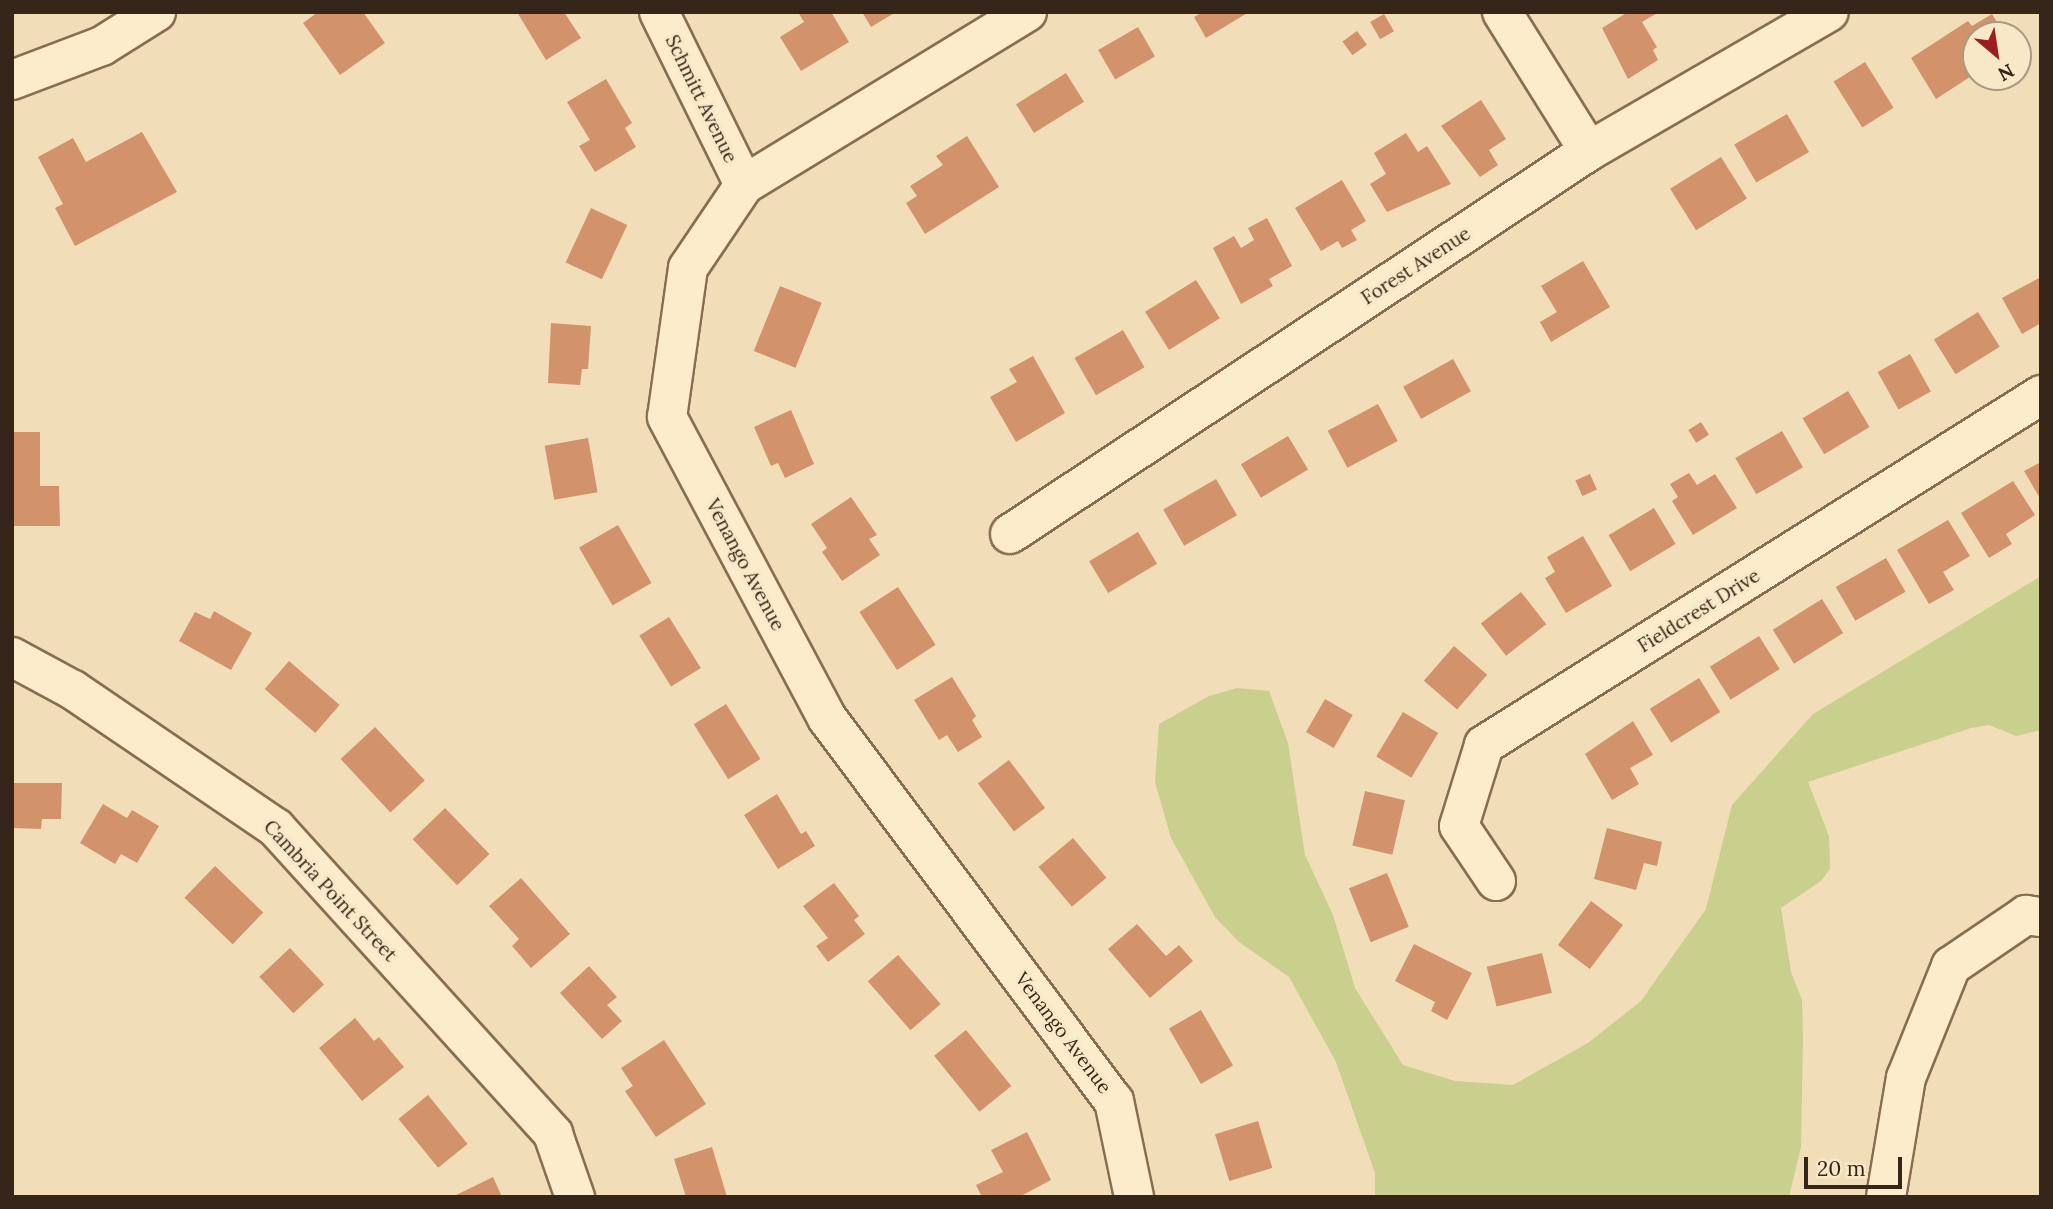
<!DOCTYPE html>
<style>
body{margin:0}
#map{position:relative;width:2053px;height:1209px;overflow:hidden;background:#f1deb8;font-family:Lora,serif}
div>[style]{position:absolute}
.green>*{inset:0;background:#c9cf8c}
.building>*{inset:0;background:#d2926b;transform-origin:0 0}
.roads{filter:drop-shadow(2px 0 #886d52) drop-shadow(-2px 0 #886d52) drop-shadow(0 2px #886d52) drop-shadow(0 -2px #886d52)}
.minor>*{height:38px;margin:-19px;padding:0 19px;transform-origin:19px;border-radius:19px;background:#fceccb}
span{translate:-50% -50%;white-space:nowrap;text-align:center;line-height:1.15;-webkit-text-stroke:6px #f8e8c8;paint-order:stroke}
.street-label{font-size:19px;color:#352619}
.frame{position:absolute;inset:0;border:14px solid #352619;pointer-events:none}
.north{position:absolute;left:1962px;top:21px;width:70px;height:70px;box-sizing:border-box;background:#f8e8c8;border:2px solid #aa9a82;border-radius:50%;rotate:151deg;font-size:19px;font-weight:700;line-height:28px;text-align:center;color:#352619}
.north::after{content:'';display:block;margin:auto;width:24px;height:32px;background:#9b1e23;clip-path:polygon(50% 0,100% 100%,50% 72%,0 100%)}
.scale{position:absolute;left:1804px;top:1157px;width:98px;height:32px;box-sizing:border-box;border:4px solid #352619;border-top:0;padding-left:9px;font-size:21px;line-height:24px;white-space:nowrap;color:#352619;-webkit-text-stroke:5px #f8e8c8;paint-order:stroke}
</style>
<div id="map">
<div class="green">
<i style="clip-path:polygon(2041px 576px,2041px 730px,2016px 736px,1989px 725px,1971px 728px,1808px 782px,1829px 836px,1830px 869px,1821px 881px,1781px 908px,1791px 972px,1802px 1000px,1803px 1037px,1801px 1147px,1789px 1197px,1375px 1197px,1375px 1173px,1336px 1062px,1289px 977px,1239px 942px,1215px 917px,1171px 838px,1155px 782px,1159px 724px,1209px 696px,1237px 688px,1269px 691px,1288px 743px,1305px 855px,1333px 915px,1355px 988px,1403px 1065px,1455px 1081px,1513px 1085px,1588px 1043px,1641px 1001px,1706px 909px,1732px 805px,1813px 714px)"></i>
</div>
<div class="building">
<i style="clip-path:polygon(318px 12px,363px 12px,385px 43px,340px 75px,303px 23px)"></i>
<i style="clip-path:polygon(517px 12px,564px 12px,581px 38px,546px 60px)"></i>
<i style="clip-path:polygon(798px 12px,831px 12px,849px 42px,801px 71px,780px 37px,804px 22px)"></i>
<i style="clip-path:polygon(862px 12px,896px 12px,871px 27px)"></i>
<i style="clip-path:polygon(1203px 12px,1249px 12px,1206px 38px,1194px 17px)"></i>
<i style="clip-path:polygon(1628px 12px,1659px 12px,1642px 22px,1657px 47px,1653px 50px,1658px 60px,1628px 79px,1602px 28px)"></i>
<i style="left:1384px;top:14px;width:20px;height:16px;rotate:60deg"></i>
<i style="clip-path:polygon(1992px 14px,2005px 35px,1976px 35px,1976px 73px,1936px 99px,1911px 58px,1968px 21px,1972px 26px)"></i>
<i style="left:1138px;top:27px;width:34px;height:46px;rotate:60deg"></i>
<i style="left:1357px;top:31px;width:17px;height:18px;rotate:54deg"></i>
<i style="left:1865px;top:62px;width:54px;height:37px;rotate:58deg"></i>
<i style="left:1066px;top:73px;width:34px;height:59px;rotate:58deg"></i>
<i style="clip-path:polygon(606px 79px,632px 123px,625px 128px,636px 147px,595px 172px,579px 146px,590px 140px,567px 102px)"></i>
<i style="clip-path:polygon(1481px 100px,1506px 139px,1489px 150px,1498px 165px,1480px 177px,1441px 126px)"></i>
<i style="left:1787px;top:114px;width:44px;height:61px;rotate:60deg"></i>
<i style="clip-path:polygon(142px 132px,177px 192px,75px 246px,55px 208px,63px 204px,38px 157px,73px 138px,86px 162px)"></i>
<i style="clip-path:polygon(1406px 133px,1418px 152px,1427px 146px,1451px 184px,1387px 212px,1370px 184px,1386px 174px,1374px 153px)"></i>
<i style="clip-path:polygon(967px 136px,999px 187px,925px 234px,906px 203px,917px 196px,910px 186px,943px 165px,936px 156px)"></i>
<i style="left:1721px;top:157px;width:49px;height:60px;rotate:58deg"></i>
<i style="clip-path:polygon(1342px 180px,1366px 221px,1351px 230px,1357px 240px,1342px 248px,1338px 241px,1321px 251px,1295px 208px)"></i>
<i style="left:591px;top:208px;width:40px;height:60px;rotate:25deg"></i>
<i style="clip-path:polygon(1267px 218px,1292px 266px,1269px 279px,1273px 286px,1241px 304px,1213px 248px,1234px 236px,1241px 248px,1254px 240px,1248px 228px)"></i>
<i style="clip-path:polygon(1583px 261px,1610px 307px,1551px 342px,1540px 322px,1557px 312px,1541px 286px)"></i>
<i style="clip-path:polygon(2041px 277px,2041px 323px,2022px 334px,2002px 298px)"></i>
<i style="left:1196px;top:280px;width:45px;height:60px;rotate:58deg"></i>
<i style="left:780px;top:286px;width:45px;height:70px;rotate:22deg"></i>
<i style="left:1978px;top:312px;width:41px;height:52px;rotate:58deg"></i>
<i style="clip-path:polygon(551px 323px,591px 326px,588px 369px,582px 369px,580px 385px,548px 383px)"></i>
<i style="left:1123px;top:330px;width:43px;height:56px;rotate:60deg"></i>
<i style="left:1910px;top:354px;width:43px;height:37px;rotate:61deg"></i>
<i style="clip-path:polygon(1033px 356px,1065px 413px,1016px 442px,990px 397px,1017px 382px,1009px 369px)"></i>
<i style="left:1453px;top:359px;width:37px;height:57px;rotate:61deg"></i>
<i style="left:1848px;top:391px;width:42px;height:53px;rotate:59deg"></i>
<i style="left:1378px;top:404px;width:42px;height:57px;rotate:62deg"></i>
<i style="clip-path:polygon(791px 410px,814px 464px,785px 478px,778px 463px,771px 466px,754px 427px)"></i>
<i style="left:1701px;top:422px;width:15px;height:15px;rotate:58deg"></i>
<i style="left:1782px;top:431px;width:42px;height:54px;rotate:60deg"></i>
<i style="clip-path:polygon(12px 432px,40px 432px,40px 486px,59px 486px,60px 526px,12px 526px)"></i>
<i style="left:1288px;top:436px;width:39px;height:55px;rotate:59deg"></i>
<i style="left:588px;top:438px;width:55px;height:44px;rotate:80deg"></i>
<i style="clip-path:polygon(2041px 462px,2041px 500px,2024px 471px)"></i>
<i style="clip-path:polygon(1689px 473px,1697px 485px,1715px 474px,1737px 508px,1693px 535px,1672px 501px,1678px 497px,1670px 484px)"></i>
<i style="left:1590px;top:474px;width:17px;height:16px;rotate:66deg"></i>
<i style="left:1216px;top:479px;width:42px;height:61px;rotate:60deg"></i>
<i style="clip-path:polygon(2013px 481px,2035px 515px,2006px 534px,2012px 544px,1989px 558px,1961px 513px)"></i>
<i style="clip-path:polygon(851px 497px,877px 535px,869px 539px,880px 555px,842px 581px,822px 552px,827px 548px,811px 524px)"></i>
<i style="left:1654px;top:508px;width:42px;height:53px;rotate:59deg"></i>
<i style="clip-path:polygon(1948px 520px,1970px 556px,1943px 572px,1954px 590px,1929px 604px,1897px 550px)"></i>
<i style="left:618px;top:525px;width:67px;height:45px;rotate:60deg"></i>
<i style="left:1138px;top:532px;width:37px;height:57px;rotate:59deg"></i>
<i style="clip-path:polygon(1583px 536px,1612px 586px,1566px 613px,1545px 578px,1555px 572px,1547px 557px)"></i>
<i style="left:1886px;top:558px;width:39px;height:58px;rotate:60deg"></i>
<i style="left:898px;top:587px;width:69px;height:46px;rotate:57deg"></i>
<i style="left:1521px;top:592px;width:41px;height:51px;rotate:52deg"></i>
<i style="left:1822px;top:599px;width:40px;height:58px;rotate:58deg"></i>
<i style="clip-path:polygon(214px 611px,252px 633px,231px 670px,179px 641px,195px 612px,210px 619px)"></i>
<i style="left:669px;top:617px;width:60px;height:35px;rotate:58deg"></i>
<i style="left:1759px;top:636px;width:39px;height:58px;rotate:58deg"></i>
<i style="left:1454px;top:646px;width:44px;height:46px;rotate:41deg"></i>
<i style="left:289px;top:661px;width:67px;height:37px;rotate:41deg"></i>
<i style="clip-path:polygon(952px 677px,976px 716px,972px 720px,982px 737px,958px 752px,947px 735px,939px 740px,914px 700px)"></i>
<i style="left:1699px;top:678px;width:40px;height:58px;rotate:58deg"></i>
<i style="left:1325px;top:699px;width:32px;height:38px;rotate:30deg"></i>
<i style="left:726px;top:704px;width:65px;height:38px;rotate:58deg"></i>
<i style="left:1403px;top:712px;width:41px;height:52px;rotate:31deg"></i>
<i style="clip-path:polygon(1633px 721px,1653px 755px,1630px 768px,1639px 784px,1612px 800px,1585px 754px)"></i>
<i style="left:375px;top:727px;width:73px;height:47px;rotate:47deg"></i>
<i style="left:1009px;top:760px;width:60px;height:39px;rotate:53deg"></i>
<i style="clip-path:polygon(12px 783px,62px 783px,61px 819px,42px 819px,41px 829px,12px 828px)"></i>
<i style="left:1365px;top:791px;width:41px;height:56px;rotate:13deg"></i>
<i style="clip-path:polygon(777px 794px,801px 834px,806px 831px,815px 846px,778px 869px,744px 815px)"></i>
<i style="clip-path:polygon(103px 804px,127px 818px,132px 810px,159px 826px,137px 863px,121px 854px,115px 864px,80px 843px)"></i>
<i style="left:445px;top:808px;width:64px;height:45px;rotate:46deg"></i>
<i style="clip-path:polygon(1607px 828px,1662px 842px,1657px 866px,1644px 863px,1636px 890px,1594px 879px)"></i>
<i style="left:1073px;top:838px;width:52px;height:45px;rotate:50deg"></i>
<i style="left:215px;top:866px;width:67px;height:44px;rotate:44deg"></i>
<i style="left:1387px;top:873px;width:58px;height:41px;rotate:68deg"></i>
<i style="clip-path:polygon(521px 878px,570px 934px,531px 968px,512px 946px,519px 939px,489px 906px)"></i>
<i style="clip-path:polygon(834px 883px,859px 916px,854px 920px,865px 934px,828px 962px,816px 946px,828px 938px,803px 906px)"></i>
<i style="left:1591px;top:901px;width:40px;height:55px;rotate:37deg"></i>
<i style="clip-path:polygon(1137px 924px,1166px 956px,1179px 945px,1193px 961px,1150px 998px,1108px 949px)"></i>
<i style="clip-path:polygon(1414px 944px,1472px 973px,1447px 1020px,1431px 1011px,1435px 1002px,1395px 981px)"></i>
<i style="left:290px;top:948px;width:50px;height:42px;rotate:47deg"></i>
<i style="left:1542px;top:953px;width:41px;height:57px;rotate:76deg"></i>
<i style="left:898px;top:955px;width:65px;height:40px;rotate:49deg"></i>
<i style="clip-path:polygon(589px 966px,617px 997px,607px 1005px,622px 1021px,602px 1039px,560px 993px)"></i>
<i style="left:1201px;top:1010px;width:64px;height:37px;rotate:60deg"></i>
<i style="clip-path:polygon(355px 1018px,374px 1041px,379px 1037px,404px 1067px,362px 1101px,319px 1048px)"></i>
<i style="left:966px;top:1030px;width:72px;height:41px;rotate:51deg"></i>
<i style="clip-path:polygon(664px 1040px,706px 1104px,656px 1137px,625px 1091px,633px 1086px,621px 1068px)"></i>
<i style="left:428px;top:1095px;width:63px;height:38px;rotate:51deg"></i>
<i style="left:1258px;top:1121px;width:49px;height:45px;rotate:73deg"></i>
<i style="clip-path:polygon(1027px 1132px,1051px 1180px,1019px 1197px,982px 1197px,976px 1185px,1003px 1172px,991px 1150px)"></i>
<i style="clip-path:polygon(712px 1147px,727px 1197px,686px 1197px,674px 1159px)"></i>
<i style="clip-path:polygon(493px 1177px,502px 1197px,452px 1197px)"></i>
</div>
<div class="roads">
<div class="minor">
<i style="left:659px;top:12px;width:193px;rotate:63.8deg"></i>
<i style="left:1027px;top:12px;width:332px;rotate:148.6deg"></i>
<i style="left:744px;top:185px;width:100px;rotate:124deg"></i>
<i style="left:688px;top:268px;width:150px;rotate:98deg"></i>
<i style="left:667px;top:417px;width:341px;rotate:62deg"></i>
<i style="left:827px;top:718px;width:479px;rotate:53.2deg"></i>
<i style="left:1114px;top:1101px;width:98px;rotate:78.2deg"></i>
<i style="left:1502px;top:12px;width:164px;rotate:58deg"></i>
<i style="left:12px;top:80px;width:96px;rotate:-20.7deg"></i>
<i style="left:102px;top:46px;width:64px;rotate:-32.2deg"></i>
<i style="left:1010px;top:534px;width:694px;rotate:-33.48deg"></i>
<i style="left:1589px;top:151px;width:277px;rotate:-30.1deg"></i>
<i style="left:12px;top:657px;width:69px;rotate:28.4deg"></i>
<i style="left:73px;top:690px;width:245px;rotate:34.2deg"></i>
<i style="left:276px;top:828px;width:413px;rotate:47.8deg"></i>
<i style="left:553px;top:1134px;width:67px;rotate:70.8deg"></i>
<i style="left:1496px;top:881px;width:66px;rotate:-123.9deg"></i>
<i style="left:1459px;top:826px;width:85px;rotate:-72.8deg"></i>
<i style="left:1484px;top:745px;width:658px;rotate:-32.14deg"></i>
<i style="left:1886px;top:1197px;width:121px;rotate:-80.5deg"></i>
<i style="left:1906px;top:1078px;width:121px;rotate:-68.1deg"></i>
<i style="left:1951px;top:966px;width:91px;rotate:-34.2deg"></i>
<i style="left:2026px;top:915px;width:15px;rotate:8deg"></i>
</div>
</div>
<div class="street-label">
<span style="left:701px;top:99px;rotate:64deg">Schmitt Avenue</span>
<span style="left:1416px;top:266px;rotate:-33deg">Forest Avenue</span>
<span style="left:745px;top:565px;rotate:62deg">Venango Avenue</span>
<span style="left:1699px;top:611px;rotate:-32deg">Fieldcrest Drive</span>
<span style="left:330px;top:891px;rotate:47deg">Cambria Point Street</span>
<span style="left:1063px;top:1033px;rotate:53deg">Venango Avenue</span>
</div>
<div class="frame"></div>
<div class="north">N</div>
<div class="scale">20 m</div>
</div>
